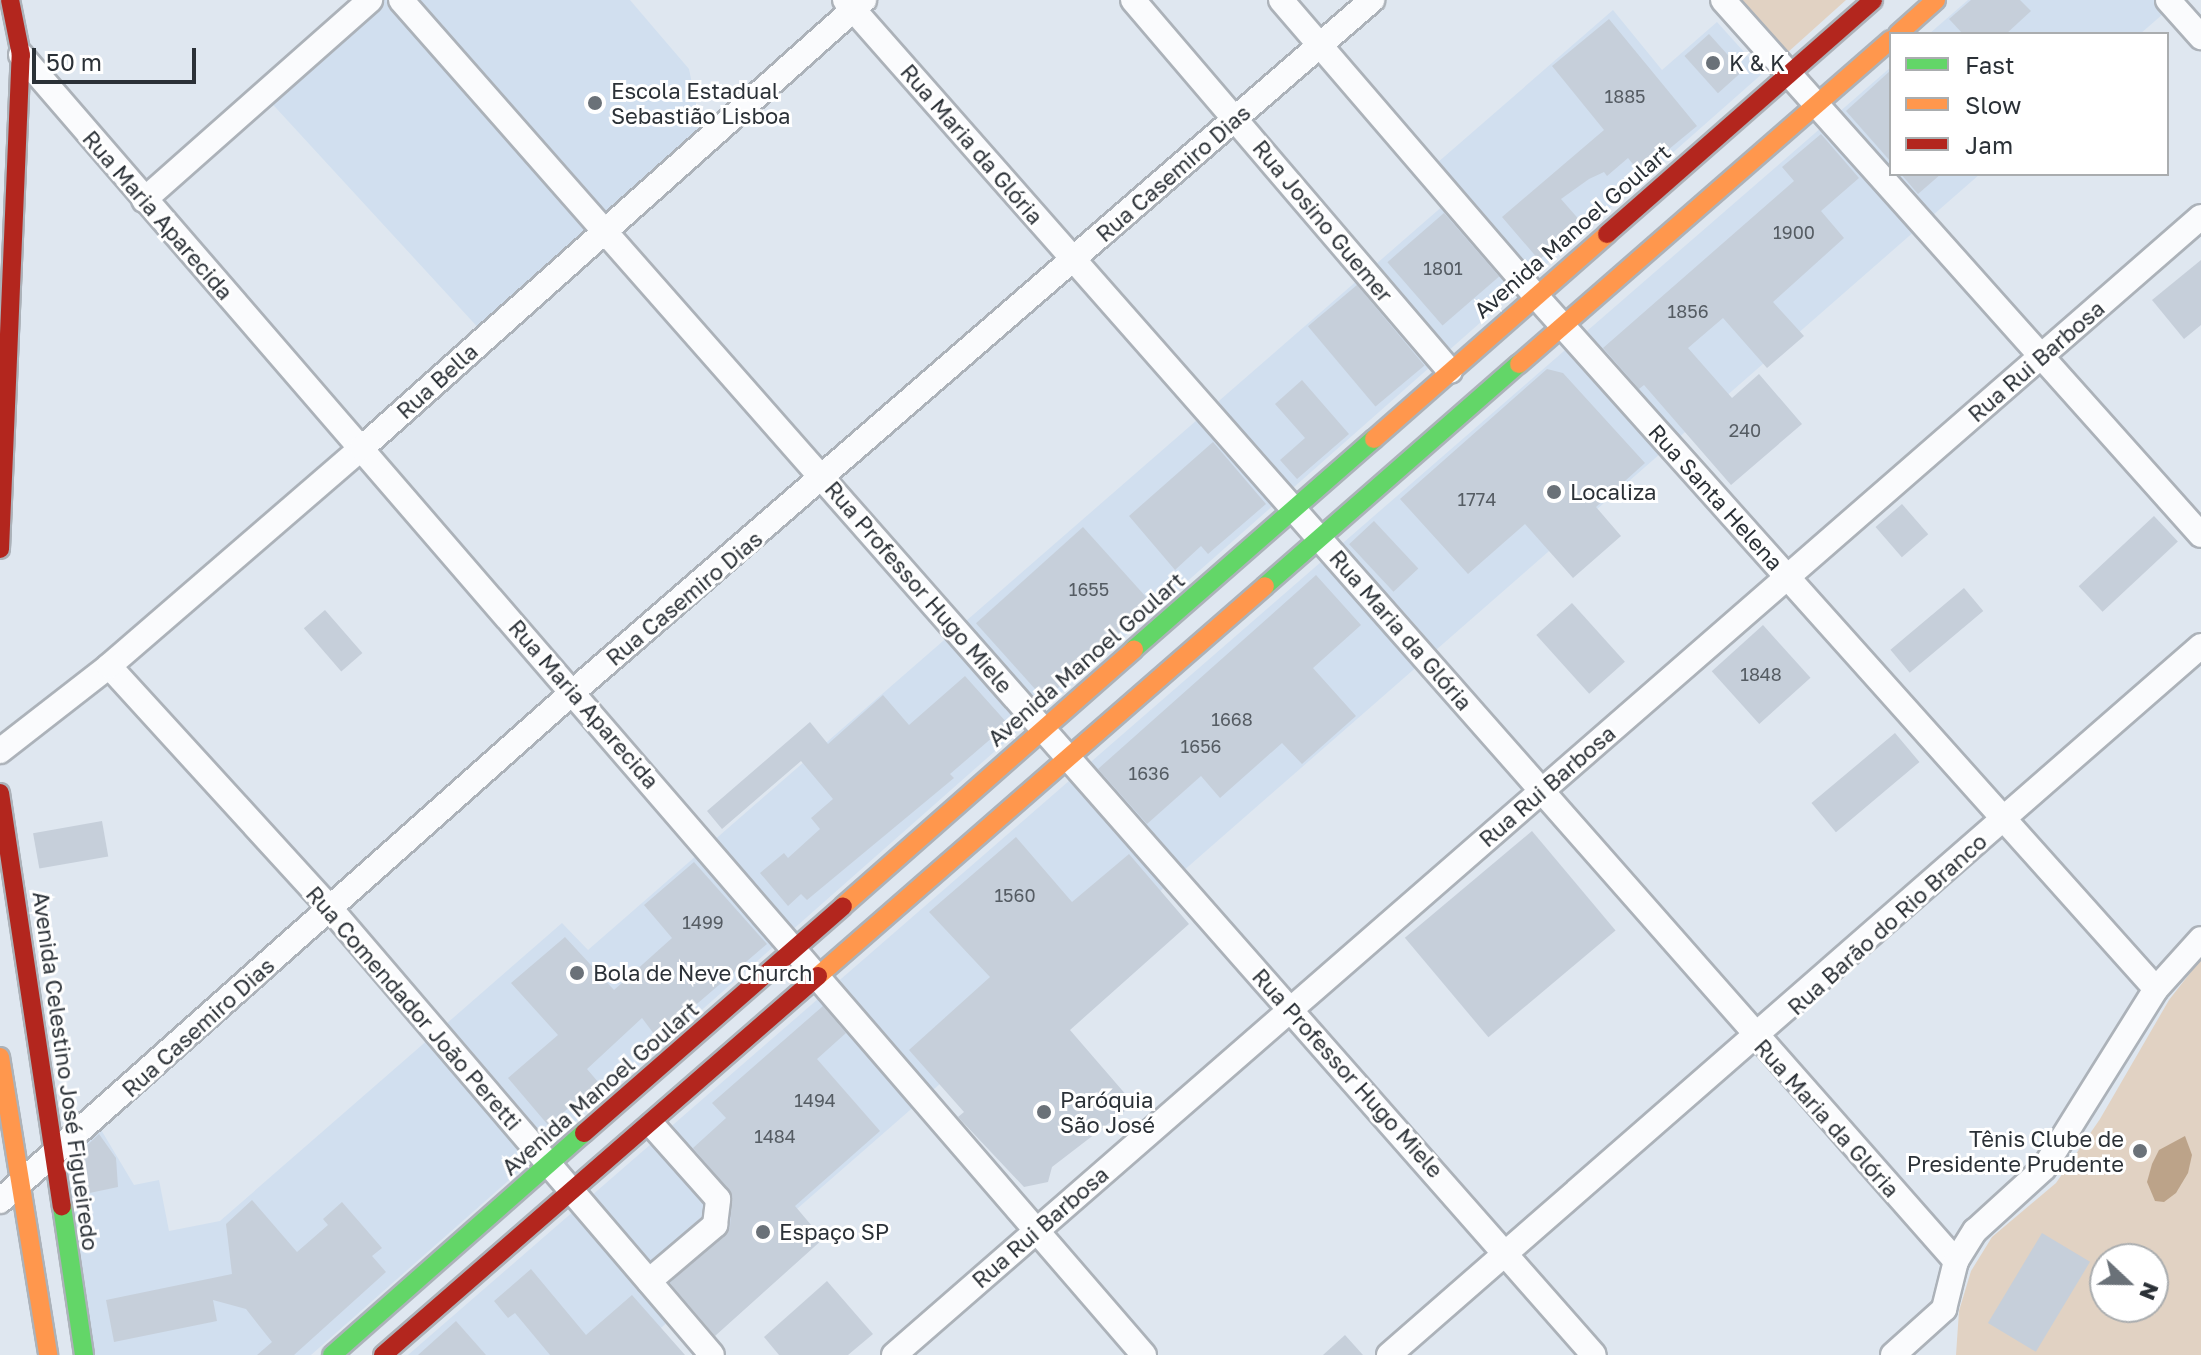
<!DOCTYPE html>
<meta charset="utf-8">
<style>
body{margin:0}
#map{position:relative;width:2201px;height:1355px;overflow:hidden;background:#dfe7f0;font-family:"Golos Text",sans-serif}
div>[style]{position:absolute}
.built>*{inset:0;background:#d1dfef}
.green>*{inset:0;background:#e1d2c3}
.water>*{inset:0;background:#bca389}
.building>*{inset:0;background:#c6cfda;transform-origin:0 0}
.roads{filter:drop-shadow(2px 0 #acb2b9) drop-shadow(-2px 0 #acb2b9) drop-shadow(0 2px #acb2b9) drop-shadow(0 -2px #acb2b9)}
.street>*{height:24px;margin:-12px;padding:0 12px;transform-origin:12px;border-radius:12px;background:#fafbfd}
.fast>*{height:18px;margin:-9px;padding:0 9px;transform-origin:9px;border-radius:9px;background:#63d668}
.slow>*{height:18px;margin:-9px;padding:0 9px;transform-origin:9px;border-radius:9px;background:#ff974d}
.jam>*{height:18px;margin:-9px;padding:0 9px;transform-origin:9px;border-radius:9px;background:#b3261e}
.dots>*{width:22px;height:22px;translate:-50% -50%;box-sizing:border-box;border:4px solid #fff;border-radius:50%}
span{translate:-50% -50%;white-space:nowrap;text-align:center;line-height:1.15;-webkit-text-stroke:6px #fff;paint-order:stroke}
.number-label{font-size:18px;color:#555c63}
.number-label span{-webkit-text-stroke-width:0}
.poi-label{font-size:22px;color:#2b3137}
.left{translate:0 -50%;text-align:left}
.right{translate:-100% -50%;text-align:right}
.street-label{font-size:22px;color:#2b3137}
.legend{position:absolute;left:1889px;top:32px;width:280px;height:144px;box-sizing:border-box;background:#fff;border:2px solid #aaadaf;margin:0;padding:10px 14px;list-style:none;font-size:24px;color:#2b3137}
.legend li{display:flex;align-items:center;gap:16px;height:40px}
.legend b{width:40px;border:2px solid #aaadaf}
.north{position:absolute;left:2089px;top:1243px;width:80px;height:80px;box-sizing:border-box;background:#fff;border:2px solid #aaadaf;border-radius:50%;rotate:112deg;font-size:22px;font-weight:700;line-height:32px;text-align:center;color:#2b3137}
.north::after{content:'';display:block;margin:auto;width:28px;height:36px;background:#6a7178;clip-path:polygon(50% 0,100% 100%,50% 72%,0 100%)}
.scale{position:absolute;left:32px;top:48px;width:164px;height:36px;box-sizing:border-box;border:4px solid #2b3137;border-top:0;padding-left:10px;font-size:24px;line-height:28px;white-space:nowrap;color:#2b3137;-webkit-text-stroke:6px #fff;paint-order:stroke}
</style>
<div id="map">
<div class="built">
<i style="clip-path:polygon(372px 0,630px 0,689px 69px,703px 138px,483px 333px,265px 96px)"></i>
<i style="clip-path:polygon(1968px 0,2179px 0,2140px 34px,1929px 34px)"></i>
<i style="clip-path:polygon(1613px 10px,1662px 70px,1717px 22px,1763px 73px,311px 1355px,93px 1355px,63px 1157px,100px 1128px,134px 1185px,159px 1180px,169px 1231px,220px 1221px,562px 923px,588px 950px,1460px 191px,1437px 163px)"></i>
<i style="clip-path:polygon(1891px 67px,1891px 174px,1980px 174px,630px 1355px,408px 1355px)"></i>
</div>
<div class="green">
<i style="clip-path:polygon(1741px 0,1846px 0,1787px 53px)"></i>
<i style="clip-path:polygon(evenodd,2201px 959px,2201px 1355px,1956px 1355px,1959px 1311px,1971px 1271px,1992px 1237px,2056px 1183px,2100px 1119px,2169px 1000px,2201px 959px,2105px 1259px,2153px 1259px,2153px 1307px,2105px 1307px,2105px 1259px)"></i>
</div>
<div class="water">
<i style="clip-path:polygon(2185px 1136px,2192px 1155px,2188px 1173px,2176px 1193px,2164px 1202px,2155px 1201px,2147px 1182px,2152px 1164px,2159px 1150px)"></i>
</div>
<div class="building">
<i style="clip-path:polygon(1971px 0,2020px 0,2031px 11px,2006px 34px,1963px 34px,1949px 19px)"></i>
<i style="clip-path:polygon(1609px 19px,1697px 126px,1640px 173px,1628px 158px,1607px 176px,1604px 172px,1589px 179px,1561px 199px,1582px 223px,1539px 260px,1502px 217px,1604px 130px,1552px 66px)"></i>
<i style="left:1709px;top:34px;width:50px;height:33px;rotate:48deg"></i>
<i style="clip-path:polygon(1891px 70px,1891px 162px,1846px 111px)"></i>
<i style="clip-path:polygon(1821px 134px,1859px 178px,1821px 211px,1844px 238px,1773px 302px,1804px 336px,1767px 368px,1723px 318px,1688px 348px,1732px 398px,1759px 374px,1802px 424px,1731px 485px,1644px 385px,1639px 389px,1603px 348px,1794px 181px,1782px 167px)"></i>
<i style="clip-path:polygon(1901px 174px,1941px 174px,1918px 194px)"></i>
<i style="left:1444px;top:213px;width:84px;height:75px;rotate:49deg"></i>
<i style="clip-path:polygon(2201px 260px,2201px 325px,2184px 339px,2152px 300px)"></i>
<i style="left:1357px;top:285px;width:105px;height:64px;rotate:50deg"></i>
<i style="clip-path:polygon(1547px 369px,1563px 373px,1645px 463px,1596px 507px,1621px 536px,1573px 578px,1525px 524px,1468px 574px,1400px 499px)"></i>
<i style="clip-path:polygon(1302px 380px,1349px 434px,1297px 479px,1280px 460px,1305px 438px,1275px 404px)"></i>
<i style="clip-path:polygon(1213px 442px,1266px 504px,1208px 554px,1201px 546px,1175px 570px,1129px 516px)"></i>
<i style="left:1902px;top:504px;width:40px;height:35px;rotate:49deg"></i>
<i style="left:2154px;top:516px;width:35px;height:103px;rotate:47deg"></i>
<i style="left:1374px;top:521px;width:65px;height:34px;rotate:47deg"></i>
<i style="left:1083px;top:527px;width:103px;height:144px;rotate:48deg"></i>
<i style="clip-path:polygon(1316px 575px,1361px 625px,1313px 668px,1356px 716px,1302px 764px,1282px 743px,1220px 798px,1201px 776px,1147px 824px,1098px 769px)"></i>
<i style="left:1964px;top:588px;width:30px;height:96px;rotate:50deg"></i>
<i style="left:1572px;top:603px;width:79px;height:48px;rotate:48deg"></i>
<i style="left:325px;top:610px;width:57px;height:28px;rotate:49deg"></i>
<i style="left:1763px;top:625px;width:71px;height:69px;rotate:48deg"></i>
<i style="clip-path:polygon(965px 676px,1008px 724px,950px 774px,954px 778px,807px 900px,801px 894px,788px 906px,760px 873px,784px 853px,788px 858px,820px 829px,811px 818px,833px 799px,801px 761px,722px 829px,707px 811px,810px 722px,828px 744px,883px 695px,909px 725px)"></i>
<i style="left:1895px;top:733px;width:38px;height:109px;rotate:50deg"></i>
<i style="left:102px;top:821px;width:36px;height:70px;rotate:80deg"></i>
<i style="left:1532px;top:831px;width:130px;height:166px;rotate:50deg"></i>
<i style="clip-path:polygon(1016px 837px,1072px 902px,1129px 854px,1189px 924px,1070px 1030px,1134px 1104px,1052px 1167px,1048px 1182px,1024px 1187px,958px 1117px,964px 1112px,909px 1050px,990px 977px,929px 912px)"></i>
<i style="clip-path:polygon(694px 862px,767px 944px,657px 1038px,642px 1018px,587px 1069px,599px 1083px,548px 1125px,508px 1078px,558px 1035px,511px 983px,565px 937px,614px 990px,672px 938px,644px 905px)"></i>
<i style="clip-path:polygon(823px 1006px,846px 1033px,817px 1059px,880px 1131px,795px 1206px,823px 1239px,715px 1336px,670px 1283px,730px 1227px,732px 1194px,693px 1148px,726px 1118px,712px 1103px)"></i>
<i style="clip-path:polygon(99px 1134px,116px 1158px,118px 1187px,80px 1195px,75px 1157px)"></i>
<i style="clip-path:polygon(252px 1200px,297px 1252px,328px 1225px,323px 1219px,342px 1202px,382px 1248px,372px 1256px,386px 1272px,294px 1355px,257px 1355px,272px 1342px,246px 1309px,213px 1300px,217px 1321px,114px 1342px,106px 1300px,232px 1274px,226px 1224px)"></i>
<i style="left:2042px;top:1233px;width:56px;height:105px;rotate:31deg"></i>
<i style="clip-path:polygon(531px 1269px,586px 1335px,632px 1295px,685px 1355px,550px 1355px,515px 1313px,508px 1318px,494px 1301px)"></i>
<i style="clip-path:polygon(827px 1281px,873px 1334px,848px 1355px,779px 1355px,764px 1337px)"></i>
<i style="clip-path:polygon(456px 1321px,486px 1355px,418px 1355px)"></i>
<i style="clip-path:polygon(1345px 1335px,1363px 1355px,1323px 1355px)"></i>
</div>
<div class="roads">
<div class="street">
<i style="left:401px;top:0;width:1805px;rotate:48.64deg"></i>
<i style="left:845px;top:0;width:1681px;rotate:48.62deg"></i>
<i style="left:1133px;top:0;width:488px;rotate:49.5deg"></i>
<i style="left:1281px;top:0;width:389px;rotate:49.3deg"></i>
<i style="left:1535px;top:295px;width:931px;rotate:48.18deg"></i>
<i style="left:1723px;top:0;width:717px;rotate:48.22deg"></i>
<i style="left:2168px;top:0;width:50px;rotate:48.3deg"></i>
<i style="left:21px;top:55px;width:1718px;rotate:49.18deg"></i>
<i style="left:144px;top:200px;width:302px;rotate:-41.5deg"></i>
<i style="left:109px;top:666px;width:326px;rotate:47.6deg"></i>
<i style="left:329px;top:907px;width:589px;rotate:49.47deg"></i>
<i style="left:0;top:751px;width:138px;rotate:-37.9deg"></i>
<i style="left:109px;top:666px;width:334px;rotate:-40.8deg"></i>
<i style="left:362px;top:448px;width:673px;rotate:-41.75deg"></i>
<i style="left:0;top:1201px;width:768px;rotate:-41.62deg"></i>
<i style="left:574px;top:691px;width:1056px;rotate:-40.89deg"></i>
<i style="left:649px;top:1281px;width:87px;rotate:-40.3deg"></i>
<i style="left:715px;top:1225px;width:26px;rotate:-83deg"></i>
<i style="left:718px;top:1199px;width:99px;rotate:-131.7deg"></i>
<i style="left:894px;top:1355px;width:1733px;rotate:-41.05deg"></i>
<i style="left:1389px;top:1355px;width:1078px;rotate:-41.13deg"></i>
<i style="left:1893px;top:1355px;width:69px;rotate:-42deg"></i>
<i style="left:1944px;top:1309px;width:49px;rotate:-76deg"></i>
<i style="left:1956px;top:1261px;width:36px;rotate:-58deg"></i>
<i style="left:1975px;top:1231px;width:93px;rotate:-42.4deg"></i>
<i style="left:2044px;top:1168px;width:211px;rotate:-58deg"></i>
<i style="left:2156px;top:989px;width:67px;rotate:-48deg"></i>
</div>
<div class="fast">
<i style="left:1265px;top:586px;width:337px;rotate:-41.2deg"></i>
<i style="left:1134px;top:649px;width:319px;rotate:-41.2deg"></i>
<i style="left:62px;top:1206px;width:151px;rotate:81.6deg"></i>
<i style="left:332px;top:1355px;width:336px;rotate:-41.4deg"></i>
</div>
<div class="slow">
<i style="left:1898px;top:34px;width:51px;rotate:-41.8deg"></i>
<i style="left:1519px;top:364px;width:493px;rotate:-41.1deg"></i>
<i style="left:1374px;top:439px;width:310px;rotate:-41.3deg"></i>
<i style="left:843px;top:906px;width:388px;rotate:-41.4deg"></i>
<i style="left:818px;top:976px;width:593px;rotate:-41.1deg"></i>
<i style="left:0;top:1057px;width:302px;rotate:80.8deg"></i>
</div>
<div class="jam">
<i style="left:1607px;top:234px;width:354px;rotate:-41.3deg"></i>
<i style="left:0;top:549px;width:494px;rotate:-87.6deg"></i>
<i style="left:21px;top:55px;width:56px;rotate:-101.3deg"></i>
<i style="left:0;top:793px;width:418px;rotate:81.5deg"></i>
<i style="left:584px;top:1133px;width:344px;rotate:-41.2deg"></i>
<i style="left:383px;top:1355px;width:577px;rotate:-41.06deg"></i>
</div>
</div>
<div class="dots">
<i style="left:1713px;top:63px;background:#6a7178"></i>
<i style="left:595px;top:103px;background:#6a7178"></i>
<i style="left:1554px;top:492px;background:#6a7178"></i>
<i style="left:577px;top:973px;background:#6a7178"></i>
<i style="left:1044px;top:1112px;background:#6a7178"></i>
<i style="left:2140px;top:1151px;background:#6a7178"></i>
<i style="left:763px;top:1232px;background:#6a7178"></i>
</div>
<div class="number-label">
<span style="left:1625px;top:96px">1885</span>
<span style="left:1794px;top:232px">1900</span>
<span style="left:1443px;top:268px">1801</span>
<span style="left:1688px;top:311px">1856</span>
<span style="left:1745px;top:430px">240</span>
<span style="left:1477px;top:499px">1774</span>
<span style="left:1089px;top:589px">1655</span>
<span style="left:1761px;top:674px">1848</span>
<span style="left:1232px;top:719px">1668</span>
<span style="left:1201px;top:746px">1656</span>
<span style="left:1149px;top:773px">1636</span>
<span style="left:1015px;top:895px">1560</span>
<span style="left:703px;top:922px">1499</span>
<span style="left:815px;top:1100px">1494</span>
<span style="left:775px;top:1136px">1484</span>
</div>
<div class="poi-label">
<span class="left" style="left:1729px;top:63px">K &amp; K</span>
<span class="left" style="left:611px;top:103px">Escola Estadual<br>Sebastião Lisboa</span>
<span class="left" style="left:1570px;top:492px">Localiza</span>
<span class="left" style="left:593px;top:973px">Bola de Neve Church</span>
<span class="left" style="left:1060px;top:1112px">Paróquia<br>São José</span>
<span class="right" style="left:2124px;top:1151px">Tênis Clube de<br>Presidente Prudente</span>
<span class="left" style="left:779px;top:1232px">Espaço SP</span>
</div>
<div class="street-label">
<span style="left:972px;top:144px;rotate:49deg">Rua Maria da Glória</span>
<span style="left:1173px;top:173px;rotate:-41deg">Rua Casemiro Dias</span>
<span style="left:158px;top:215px;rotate:49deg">Rua Maria Aparecida</span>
<span style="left:1323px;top:221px;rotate:50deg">Rua Josino Guemer</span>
<span style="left:1572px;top:231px;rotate:-41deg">Avenida Manoel Goulart</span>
<span style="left:2036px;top:361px;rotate:-41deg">Rua Rui Barbosa</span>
<span style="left:437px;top:381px;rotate:-42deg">Rua Bella</span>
<span style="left:1716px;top:497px;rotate:48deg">Rua Santa Helena</span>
<span style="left:919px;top:587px;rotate:49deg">Rua Professor Hugo Miele</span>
<span style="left:684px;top:598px;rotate:-40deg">Rua Casemiro Dias</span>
<span style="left:1401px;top:630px;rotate:49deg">Rua Maria da Glória</span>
<span style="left:1086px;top:659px;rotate:-41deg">Avenida Manoel Goulart</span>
<span style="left:584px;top:704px;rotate:49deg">Rua Maria Aparecida</span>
<span style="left:1547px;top:786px;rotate:-41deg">Rua Rui Barbosa</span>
<span style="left:1887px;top:924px;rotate:-42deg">Rua Barão do Rio Branco</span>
<span style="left:414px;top:1008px;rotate:49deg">Rua Comendador João Peretti</span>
<span style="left:198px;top:1027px;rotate:-42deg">Rua Casemiro Dias</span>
<span style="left:66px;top:1071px;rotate:82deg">Avenida Celestino José Figueiredo</span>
<span style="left:1348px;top:1073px;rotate:48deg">Rua Professor Hugo Miele</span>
<span style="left:600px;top:1088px;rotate:-41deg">Avenida Manoel Goulart</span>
<span style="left:1827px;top:1118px;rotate:48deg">Rua Maria da Glória</span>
<span style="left:1040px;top:1227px;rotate:-41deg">Rua Rui Barbosa</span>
</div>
<ul class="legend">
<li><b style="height:10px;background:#63d668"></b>Fast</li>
<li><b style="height:10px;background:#ff974d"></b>Slow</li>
<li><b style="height:10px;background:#b3261e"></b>Jam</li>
</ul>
<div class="north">N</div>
<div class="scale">50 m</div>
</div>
